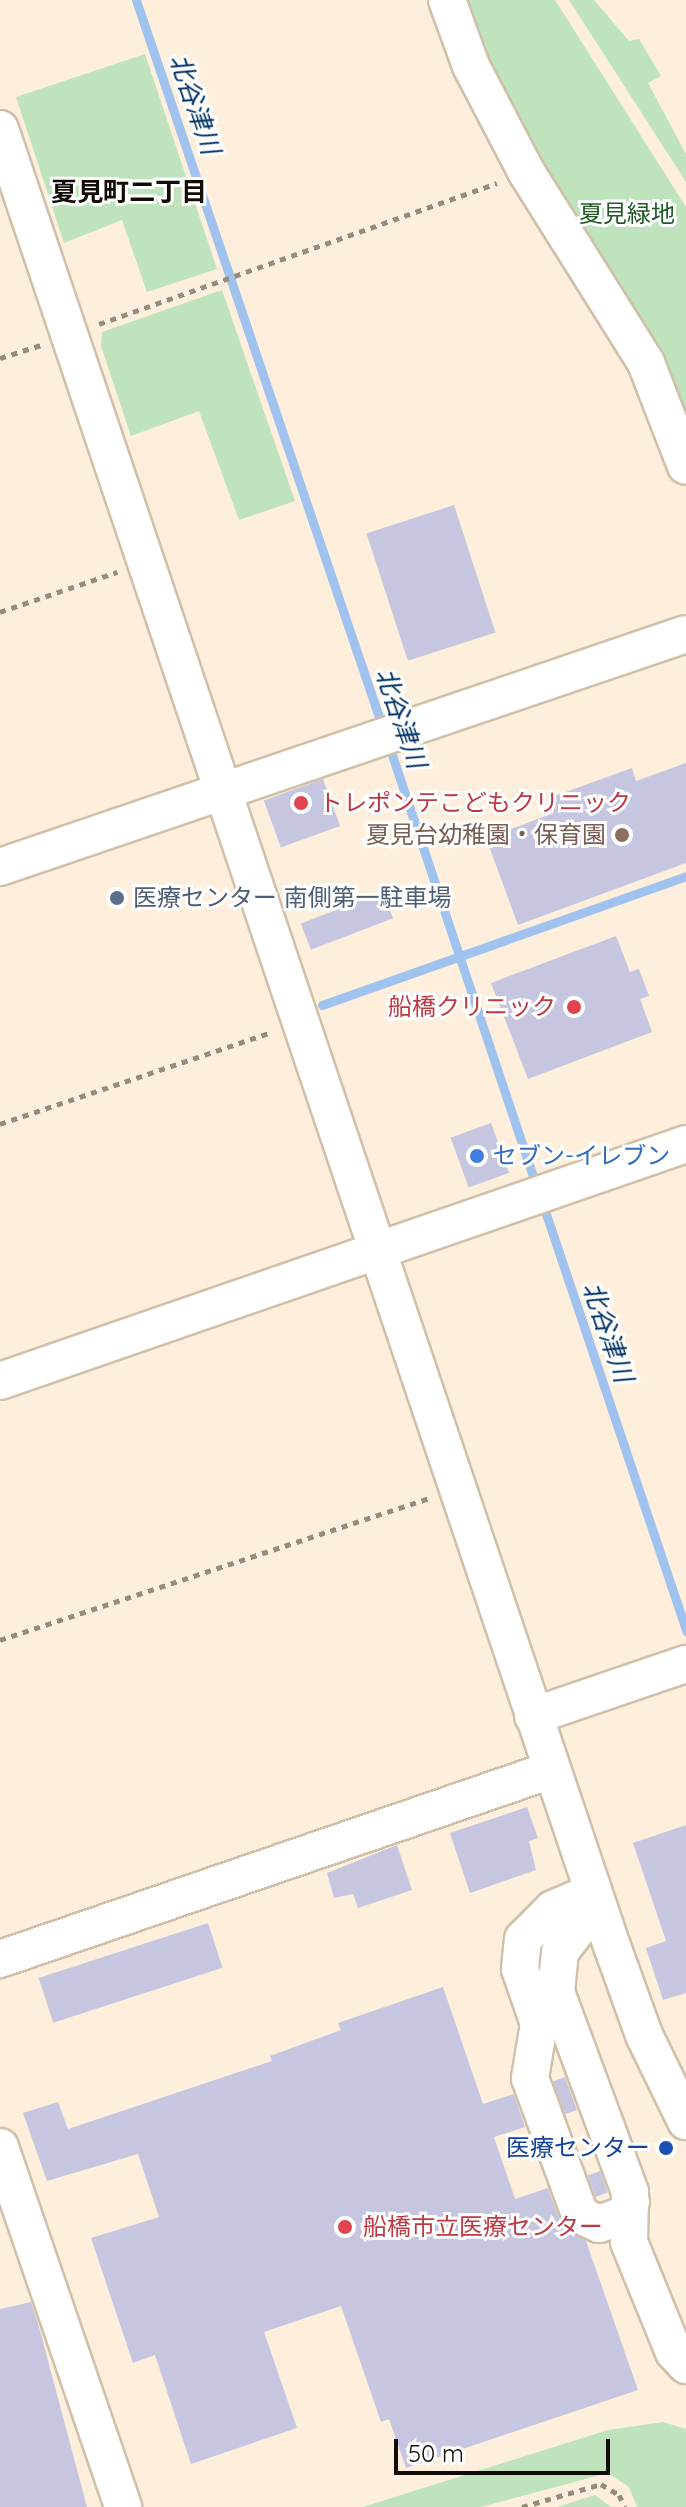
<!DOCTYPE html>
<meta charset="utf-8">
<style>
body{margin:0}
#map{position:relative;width:686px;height:2507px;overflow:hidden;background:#fdefdc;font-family:Quicksand,"Noto Sans JP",sans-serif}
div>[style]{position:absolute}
.green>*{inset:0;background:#bee3bd}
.stream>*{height:9px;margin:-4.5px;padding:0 4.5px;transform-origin:4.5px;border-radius:4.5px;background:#9fc2ee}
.building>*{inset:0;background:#c7c6e0;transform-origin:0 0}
.path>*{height:5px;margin-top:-2.5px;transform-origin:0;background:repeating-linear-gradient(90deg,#968c7e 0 6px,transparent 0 12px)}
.roads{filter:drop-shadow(2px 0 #d0c0a9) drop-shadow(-2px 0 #d0c0a9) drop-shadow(0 2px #d0c0a9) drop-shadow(0 -2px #d0c0a9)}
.minor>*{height:36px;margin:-18px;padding:0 18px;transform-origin:18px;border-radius:18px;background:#fff}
.dots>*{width:22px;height:22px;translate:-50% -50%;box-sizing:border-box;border:4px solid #fff;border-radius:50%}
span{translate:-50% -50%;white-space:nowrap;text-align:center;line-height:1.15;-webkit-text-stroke:6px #fff;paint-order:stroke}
.park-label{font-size:24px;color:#215924}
.health-label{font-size:24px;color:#be3a42}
.left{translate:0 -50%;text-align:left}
.right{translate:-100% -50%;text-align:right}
.education-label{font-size:24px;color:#785e54}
.service-label{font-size:24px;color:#4e5e75}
.shop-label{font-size:24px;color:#366cbe}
.transit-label{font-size:24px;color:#164399}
.water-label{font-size:26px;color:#003266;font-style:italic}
.neighbourhood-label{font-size:26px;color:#110c05;font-weight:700}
.scale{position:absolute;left:394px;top:2439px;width:216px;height:36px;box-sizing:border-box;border:4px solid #110c05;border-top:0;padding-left:10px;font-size:24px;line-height:28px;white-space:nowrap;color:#110c05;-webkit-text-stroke:6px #fff;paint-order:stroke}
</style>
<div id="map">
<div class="green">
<i style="clip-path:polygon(454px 0,555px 0,686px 207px,686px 437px,536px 171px)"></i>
<i style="clip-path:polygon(569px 0,594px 0,629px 41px,639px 39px,661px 76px,648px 83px,686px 154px,686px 182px)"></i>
<i style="clip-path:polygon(145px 54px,217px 269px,147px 292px,122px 220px,64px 243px,16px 97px)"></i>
<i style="clip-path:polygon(222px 290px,295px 501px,239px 520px,199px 411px,131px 436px,101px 346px,102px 332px)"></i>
<i style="clip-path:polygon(663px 2422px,686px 2429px,686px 2507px,637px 2507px,629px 2487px,608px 2473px,481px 2507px,363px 2507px,608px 2430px)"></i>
<i style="clip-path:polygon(595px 2495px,611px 2507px,557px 2507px)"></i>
</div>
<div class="stream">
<i style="left:136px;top:0;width:770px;rotate:71.28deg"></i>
<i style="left:388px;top:743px;width:469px;rotate:71.5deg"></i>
<i style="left:322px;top:1005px;width:386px;rotate:-19.5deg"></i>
<i style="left:542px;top:1202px;width:453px;rotate:71.4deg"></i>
</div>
<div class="building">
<i style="left:454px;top:505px;width:134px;height:92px;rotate:72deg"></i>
<i style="clip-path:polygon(686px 763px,686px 863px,518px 925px,486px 838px,554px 813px,549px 798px,632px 768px,636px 781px)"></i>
<i style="left:323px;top:779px;width:50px;height:63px;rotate:70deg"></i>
<i style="left:383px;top:892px;width:28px;height:88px;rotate:69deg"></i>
<i style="clip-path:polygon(616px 936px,630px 972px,639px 969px,649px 996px,640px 999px,652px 1032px,528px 1079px,491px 983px)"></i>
<i style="left:491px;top:1123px;width:53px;height:43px;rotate:70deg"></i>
<i style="clip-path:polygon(527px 1807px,538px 1838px,529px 1841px,536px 1870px,470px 1893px,450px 1833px)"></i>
<i style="clip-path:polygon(686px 1825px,686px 1993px,663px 2000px,646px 1948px,666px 1941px,633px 1843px)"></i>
<i style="clip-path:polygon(397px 1845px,412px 1890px,358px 1908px,353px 1894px,334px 1898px,327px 1873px)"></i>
<i style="left:208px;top:1923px;width:47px;height:178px;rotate:72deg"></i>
<i style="clip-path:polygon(443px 1987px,483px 2104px,514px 2094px,525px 2127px,494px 2137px,515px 2199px,548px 2188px,561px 2223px,586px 2241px,638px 2390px,406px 2468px,389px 2419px,381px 2422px,341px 2306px,264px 2332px,297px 2428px,191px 2464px,155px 2355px,133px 2363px,91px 2238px,159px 2217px,138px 2154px,47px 2181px,23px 2113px,58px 2102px,68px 2129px,272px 2061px,270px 2056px,341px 2030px,338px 2023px)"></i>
<i style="left:565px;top:2077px;width:35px;height:13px;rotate:70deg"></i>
<i style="left:600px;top:2171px;width:23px;height:13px;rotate:70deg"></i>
<i style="clip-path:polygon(31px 2302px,38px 2323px,87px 2507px,0 2507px,0 2309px)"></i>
</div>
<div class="path">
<i style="left:99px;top:324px;width:422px;rotate:-19.5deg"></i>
<i style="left:0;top:358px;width:43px;rotate:-17.6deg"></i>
<i style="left:0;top:612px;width:124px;rotate:-18.9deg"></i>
<i style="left:0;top:1124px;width:287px;rotate:-18.7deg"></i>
<i style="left:0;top:1640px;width:452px;rotate:-18.3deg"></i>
<i style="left:522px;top:2507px;width:82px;rotate:-16.2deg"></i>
<i style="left:601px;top:2484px;width:21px;rotate:31deg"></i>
<i style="left:619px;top:2495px;width:13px;rotate:63deg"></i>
</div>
<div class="roads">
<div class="minor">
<i style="left:447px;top:0;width:70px;rotate:70deg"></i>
<i style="left:471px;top:66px;width:121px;rotate:62.4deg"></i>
<i style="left:527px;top:173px;width:224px;rotate:57.9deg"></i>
<i style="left:646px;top:363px;width:110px;rotate:68.8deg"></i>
<i style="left:0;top:129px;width:1917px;rotate:71.39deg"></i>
<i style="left:612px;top:1946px;width:95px;rotate:70.2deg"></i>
<i style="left:644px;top:2035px;width:96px;rotate:64deg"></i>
<i style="left:0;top:867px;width:724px;rotate:-18.76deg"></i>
<i style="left:0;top:1381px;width:726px;rotate:-19.06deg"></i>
<i style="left:533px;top:1716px;width:162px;rotate:-18.8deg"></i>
<i style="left:597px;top:1904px;width:61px;rotate:127.6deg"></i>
<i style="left:560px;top:1952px;width:40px;rotate:95.7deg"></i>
<i style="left:556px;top:1992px;width:213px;rotate:69.7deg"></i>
<i style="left:630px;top:2192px;width:50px;rotate:91.1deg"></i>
<i style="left:629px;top:2242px;width:119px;rotate:67.8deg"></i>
<i style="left:674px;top:2352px;width:18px;rotate:47deg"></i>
<i style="left:597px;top:1904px;width:23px;rotate:-170deg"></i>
<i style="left:574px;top:1900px;width:23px;rotate:157deg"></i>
<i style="left:553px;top:1909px;width:42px;rotate:135deg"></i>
<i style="left:523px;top:1939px;width:30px;rotate:96deg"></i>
<i style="left:520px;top:1969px;width:58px;rotate:70.9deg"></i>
<i style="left:539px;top:2024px;width:55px;rotate:99.5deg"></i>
<i style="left:530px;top:2078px;width:146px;rotate:69.9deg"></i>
<i style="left:580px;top:2215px;width:21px;rotate:25deg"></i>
<i style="left:599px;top:2224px;width:27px;rotate:-20deg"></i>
<i style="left:624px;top:2215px;width:15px;rotate:-62deg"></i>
<i style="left:0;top:1959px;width:583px;rotate:-18.93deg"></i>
<i style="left:0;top:2147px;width:380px;rotate:71.1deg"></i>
</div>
</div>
<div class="dots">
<i style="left:301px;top:803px;background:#e0444e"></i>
<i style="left:622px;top:835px;background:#8d6e63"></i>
<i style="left:117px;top:898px;background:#5c6f8a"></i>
<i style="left:574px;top:1007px;background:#e0444e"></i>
<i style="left:477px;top:1156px;background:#3f7fe0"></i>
<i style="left:666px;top:2148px;background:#1a4fb4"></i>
<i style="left:345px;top:2227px;background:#e0444e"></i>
</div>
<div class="park-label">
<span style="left:627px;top:214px">夏見緑地</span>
</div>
<div class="health-label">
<span class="left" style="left:319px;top:803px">トレポンテこどもクリニック</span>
<span class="right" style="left:556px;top:1007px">船橋クリニック</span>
<span class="left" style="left:363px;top:2227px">船橋市立医療センター</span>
</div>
<div class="education-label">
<span class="right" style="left:606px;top:835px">夏見台幼稚園・保育園</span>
</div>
<div class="service-label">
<span class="left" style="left:133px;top:898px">医療センター 南側第一駐車場</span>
</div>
<div class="shop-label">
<span class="left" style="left:493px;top:1156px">セブン-イレブン</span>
</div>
<div class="transit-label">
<span class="right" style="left:650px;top:2148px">医療センター</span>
</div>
<div class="water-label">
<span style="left:195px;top:104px;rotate:71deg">北谷津川</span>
<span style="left:401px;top:718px;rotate:71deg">北谷津川</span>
<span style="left:608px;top:1332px;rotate:71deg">北谷津川</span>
</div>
<div class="neighbourhood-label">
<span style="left:129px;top:192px">夏見町二丁目</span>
</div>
<div class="scale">50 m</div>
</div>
